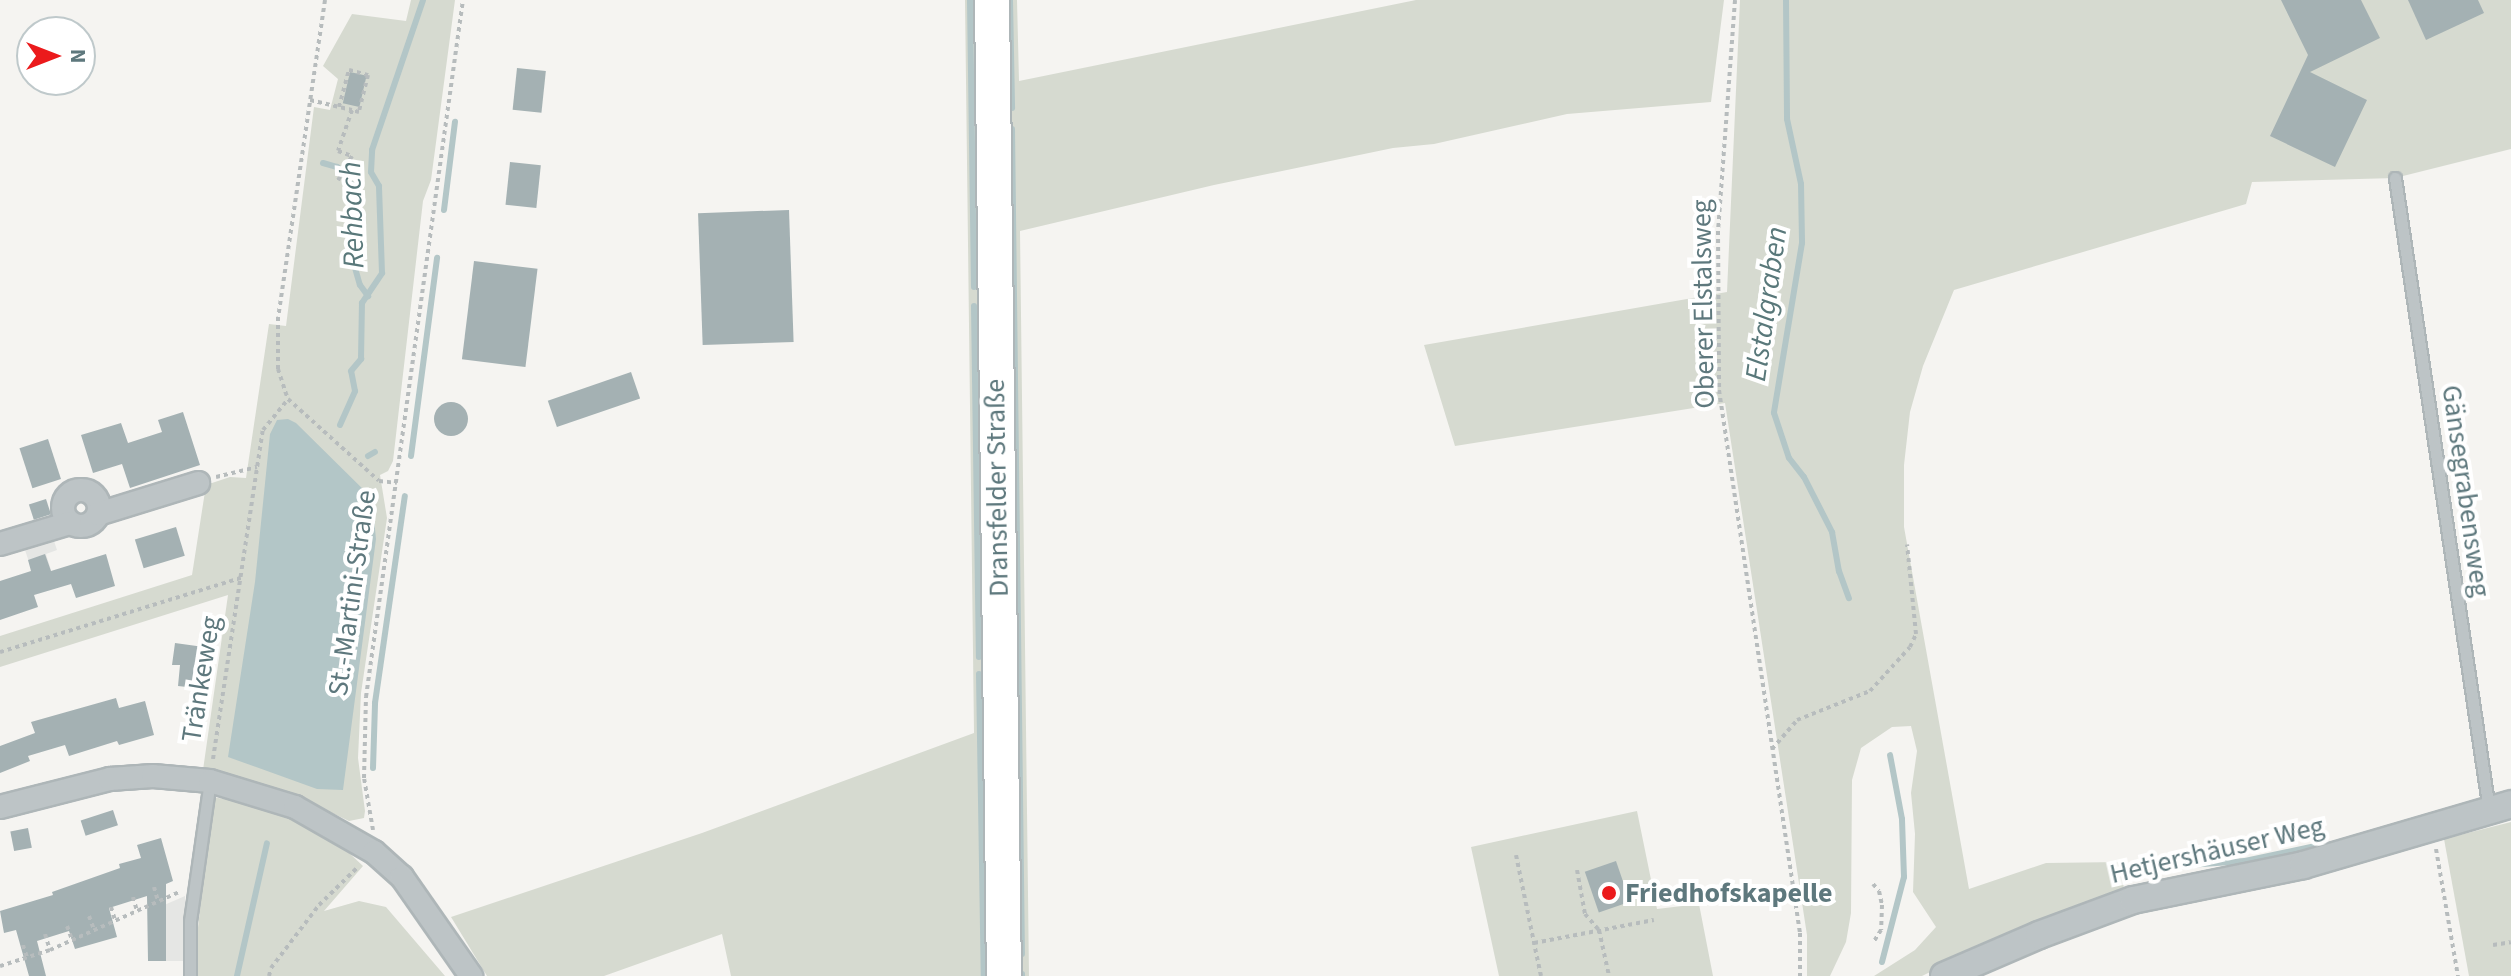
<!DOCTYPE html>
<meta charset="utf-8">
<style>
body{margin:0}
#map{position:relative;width:2511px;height:976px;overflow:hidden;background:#f5f4f1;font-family:"Source Sans 3",sans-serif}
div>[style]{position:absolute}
.built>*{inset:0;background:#e5e6e4}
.green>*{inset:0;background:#d6dad0}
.water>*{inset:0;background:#b3c6c7}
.stream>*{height:6px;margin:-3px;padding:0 3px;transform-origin:3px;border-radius:3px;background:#b3c6c7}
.building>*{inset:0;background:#a4b1b3;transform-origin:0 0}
.round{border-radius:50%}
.path>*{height:4px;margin-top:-2px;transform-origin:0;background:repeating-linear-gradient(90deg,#b7bcbd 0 4px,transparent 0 8px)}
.roads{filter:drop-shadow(2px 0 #aeb6b8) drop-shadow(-2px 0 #aeb6b8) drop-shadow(0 2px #aeb6b8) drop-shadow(0 -2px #aeb6b8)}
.service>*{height:11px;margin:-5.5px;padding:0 5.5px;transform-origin:5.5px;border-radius:5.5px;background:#bdc4c6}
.minor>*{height:22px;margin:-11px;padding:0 11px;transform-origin:11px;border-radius:11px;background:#bdc4c6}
.minor>.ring{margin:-11px;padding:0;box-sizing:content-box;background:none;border:22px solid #bdc4c6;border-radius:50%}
.tertiary>*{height:26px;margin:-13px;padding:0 13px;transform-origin:13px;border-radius:13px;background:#bdc4c6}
.primary>*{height:34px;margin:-17px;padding:0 17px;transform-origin:17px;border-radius:17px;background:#fff}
.dots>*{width:22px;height:22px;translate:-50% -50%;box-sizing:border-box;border:4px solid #fff;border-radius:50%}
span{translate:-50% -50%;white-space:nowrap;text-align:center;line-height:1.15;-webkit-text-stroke:8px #fff;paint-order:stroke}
.street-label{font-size:28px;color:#5e787d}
.poi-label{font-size:28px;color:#5e787d;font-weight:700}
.left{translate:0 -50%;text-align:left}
.water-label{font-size:30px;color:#59787a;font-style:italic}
.north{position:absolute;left:16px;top:16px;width:80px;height:80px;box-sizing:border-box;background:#fff;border:2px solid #bfc9cb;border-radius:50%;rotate:90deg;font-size:22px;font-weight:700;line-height:32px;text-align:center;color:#5e787d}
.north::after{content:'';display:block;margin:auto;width:28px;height:36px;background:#eb1a1c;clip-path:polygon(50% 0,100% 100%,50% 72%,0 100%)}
</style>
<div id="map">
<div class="built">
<i style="clip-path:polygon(52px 535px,57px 550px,46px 554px,51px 570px,35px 580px,23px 544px)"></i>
<i style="clip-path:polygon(185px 896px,186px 961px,148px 961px,148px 912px)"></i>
</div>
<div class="green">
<i style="clip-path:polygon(411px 0,455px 0,431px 180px,423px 201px,393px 461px,388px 471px,380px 475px,387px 518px,361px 693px,358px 758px,365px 811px,364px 818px,349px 821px,288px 792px,203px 770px,228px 595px,0 667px,0 636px,192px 575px,206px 485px,230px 477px,246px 478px,269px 324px,286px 326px,314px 107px,330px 110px,338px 79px,323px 66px,352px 14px,406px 21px)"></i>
<i style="clip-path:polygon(965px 0,979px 0,991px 976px,731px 976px,722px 934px,604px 976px,487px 976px,451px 917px,702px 833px,974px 733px)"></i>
<i style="clip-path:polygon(1004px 0,1017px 0,1019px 81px,1416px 0,1724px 0,1711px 102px,1567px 114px,1434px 144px,1393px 148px,1214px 185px,1020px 231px,1029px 976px,1015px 976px)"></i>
<i style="clip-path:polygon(1740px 0,2511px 0,2511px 149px,2395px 178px,2252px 182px,2246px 204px,1954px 290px,1923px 366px,1910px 412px,1904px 465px,1904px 527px,1969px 889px,2046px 863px,2121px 862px,2124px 890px,1985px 945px,1922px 976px,1874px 976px,1915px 950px,1936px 927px,1913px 892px,1915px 834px,1911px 793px,1917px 751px,1911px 726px,1892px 727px,1861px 748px,1852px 780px,1851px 913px,1846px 942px,1830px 976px,1807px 976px,1807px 935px,1725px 403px,1455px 446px,1424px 345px,1727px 292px)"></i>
<i style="clip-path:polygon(212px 797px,237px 801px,289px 818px,347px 851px,363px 866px,324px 911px,359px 901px,386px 907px,445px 976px,196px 976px,196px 946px)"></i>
<i style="clip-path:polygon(1637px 811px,1657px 909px,1699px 904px,1713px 976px,1499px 976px,1471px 847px)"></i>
<i style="clip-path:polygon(2511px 822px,2511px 976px,2469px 976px,2444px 839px)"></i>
</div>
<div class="water">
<i style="clip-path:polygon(288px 419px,296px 423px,372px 498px,376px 539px,343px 790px,317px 789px,228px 757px,255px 582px,270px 434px,277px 420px)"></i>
</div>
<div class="stream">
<i style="left:970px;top:0;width:287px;rotate:89.2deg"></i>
<i style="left:1010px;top:0;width:108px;rotate:88.9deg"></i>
<i style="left:1786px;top:0;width:119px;rotate:89.5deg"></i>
<i style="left:1787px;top:119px;width:66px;rotate:77.8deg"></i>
<i style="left:1801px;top:184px;width:59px;rotate:89deg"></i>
<i style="left:1802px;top:243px;width:172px;rotate:99.4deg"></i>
<i style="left:1774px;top:413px;width:47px;rotate:71.6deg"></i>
<i style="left:1789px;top:458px;width:24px;rotate:52deg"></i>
<i style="left:1804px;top:477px;width:62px;rotate:63deg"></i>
<i style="left:1832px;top:532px;width:40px;rotate:80deg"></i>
<i style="left:1839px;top:571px;width:29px;rotate:70deg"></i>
<i style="left:1012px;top:129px;width:825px;rotate:89.31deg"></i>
<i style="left:323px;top:163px;width:15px;rotate:16deg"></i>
<i style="left:337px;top:167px;width:22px;rotate:51deg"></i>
<i style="left:351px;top:184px;width:70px;rotate:90deg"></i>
<i style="left:351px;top:254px;width:32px;rotate:74deg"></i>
<i style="left:360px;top:285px;width:14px;rotate:54deg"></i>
<i style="left:444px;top:210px;width:89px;rotate:-82.9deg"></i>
<i style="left:974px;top:306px;width:351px;rotate:89.2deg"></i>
<i style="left:340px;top:425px;width:37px;rotate:-66deg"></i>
<i style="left:355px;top:391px;width:20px;rotate:-101deg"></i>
<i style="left:351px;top:371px;width:16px;rotate:-50deg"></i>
<i style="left:361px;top:359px;width:56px;rotate:-89deg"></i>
<i style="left:362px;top:303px;width:36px;rotate:-56deg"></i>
<i style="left:382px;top:273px;width:87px;rotate:-92deg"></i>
<i style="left:379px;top:186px;width:16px;rotate:-120deg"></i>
<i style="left:371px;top:172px;width:22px;rotate:-87deg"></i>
<i style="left:372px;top:150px;width:158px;rotate:-71.2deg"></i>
<i style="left:368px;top:456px;width:8px;rotate:-30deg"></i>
<i style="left:411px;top:456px;width:200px;rotate:-82.5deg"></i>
<i style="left:979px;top:674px;width:302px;rotate:89.1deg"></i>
<i style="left:373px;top:768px;width:65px;rotate:-88.2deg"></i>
<i style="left:375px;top:703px;width:209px;rotate:-81.8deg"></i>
<i style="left:2188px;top:865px;width:57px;rotate:-4deg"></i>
<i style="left:2245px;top:861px;width:77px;rotate:-12deg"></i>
<i style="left:2123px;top:869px;width:44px;rotate:-2.6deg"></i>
<i style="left:1882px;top:962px;width:88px;rotate:-75.5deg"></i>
<i style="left:1904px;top:877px;width:58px;rotate:-92deg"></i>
<i style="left:1902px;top:819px;width:65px;rotate:-100.6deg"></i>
<i style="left:1022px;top:974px;width:2px;rotate:90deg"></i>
<i style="left:237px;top:976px;width:136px;rotate:-77.3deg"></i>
</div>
<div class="building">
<i style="clip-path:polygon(2281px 0,2361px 0,2380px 38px,2310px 72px,2367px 100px,2335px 167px,2270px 136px,2308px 55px)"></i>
<i style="clip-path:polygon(2408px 0,2478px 0,2484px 13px,2426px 40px)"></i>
<i style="left:517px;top:68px;width:29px;height:42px;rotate:6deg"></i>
<i style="left:350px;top:72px;width:17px;height:32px;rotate:13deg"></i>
<i style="left:510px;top:162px;width:31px;height:43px;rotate:6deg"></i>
<i style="left:789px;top:210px;width:132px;height:91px;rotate:88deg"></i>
<i style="left:474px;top:261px;width:64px;height:99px;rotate:7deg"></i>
<i style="left:631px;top:372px;width:28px;height:88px;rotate:71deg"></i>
<i class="round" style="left:434px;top:402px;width:34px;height:34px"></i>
<i style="clip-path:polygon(183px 412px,200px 465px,130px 488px,122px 464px,93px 473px,81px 435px,121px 423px,128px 443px,162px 432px,158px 420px)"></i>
<i style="left:48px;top:439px;width:42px;height:30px;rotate:72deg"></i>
<i style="left:46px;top:499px;width:16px;height:18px;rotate:72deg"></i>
<i style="left:176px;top:527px;width:30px;height:43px;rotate:73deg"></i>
<i style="clip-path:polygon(45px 554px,51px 571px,106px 554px,115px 586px,76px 598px,71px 584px,34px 595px,38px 607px,0 620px,0 581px,31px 571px,28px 560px)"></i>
<i style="clip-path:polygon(175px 643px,211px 648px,205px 689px,178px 686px,180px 665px,172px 665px)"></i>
<i style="clip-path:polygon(116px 698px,119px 708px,145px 701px,154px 735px,119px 745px,117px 741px,69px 756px,65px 745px,28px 756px,30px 761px,0 773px,0 746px,35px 733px,31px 722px)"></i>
<i style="left:113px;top:810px;width:16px;height:34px;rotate:72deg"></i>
<i style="left:28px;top:828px;width:20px;height:18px;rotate:79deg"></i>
<i style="clip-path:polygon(161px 838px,173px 881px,166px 884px,166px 961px,148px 961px,147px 896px,109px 908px,117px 937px,75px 949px,69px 931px,37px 941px,46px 976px,29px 976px,16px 930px,4px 933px,0 911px,53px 895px,52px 892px,120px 868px,119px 864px,141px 858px,137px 845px)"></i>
<i style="left:1616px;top:861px;width:43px;height:33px;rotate:71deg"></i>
</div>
<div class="path">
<i style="left:325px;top:0;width:320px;rotate:98.4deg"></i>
<i style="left:278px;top:317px;width:52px;rotate:90deg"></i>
<i style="left:278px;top:369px;width:32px;rotate:72deg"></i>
<i style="left:288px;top:399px;width:122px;rotate:42deg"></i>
<i style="left:379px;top:481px;width:18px;rotate:6deg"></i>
<i style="left:1735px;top:0;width:232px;rotate:94.2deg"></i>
<i style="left:1718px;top:231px;width:159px;rotate:89.6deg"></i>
<i style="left:1719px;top:390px;width:549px;rotate:81.52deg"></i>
<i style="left:1800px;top:933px;width:43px;rotate:90deg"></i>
<i style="left:310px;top:100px;width:43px;rotate:13.4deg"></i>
<i style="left:352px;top:110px;width:43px;rotate:108.9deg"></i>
<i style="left:338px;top:151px;width:15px;rotate:20deg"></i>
<i style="left:352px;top:156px;width:28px;rotate:120deg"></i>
<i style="left:339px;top:107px;width:38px;rotate:-75deg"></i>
<i style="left:349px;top:70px;width:20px;rotate:15deg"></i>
<i style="left:368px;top:75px;width:38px;rotate:104deg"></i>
<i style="left:359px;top:112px;width:7px;rotate:-164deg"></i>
<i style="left:216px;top:477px;width:42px;rotate:-13.7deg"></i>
<i style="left:0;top:652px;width:252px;rotate:-17.1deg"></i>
<i style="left:1772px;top:749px;width:38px;rotate:-49deg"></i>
<i style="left:1797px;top:720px;width:79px;rotate:-21.7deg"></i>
<i style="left:1870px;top:691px;width:59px;rotate:-47.7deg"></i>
<i style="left:1910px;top:647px;width:14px;rotate:-65deg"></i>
<i style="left:1916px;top:634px;width:90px;rotate:-95.7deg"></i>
<i style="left:213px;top:759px;width:333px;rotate:-81.4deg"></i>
<i style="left:263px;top:430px;width:40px;rotate:-51deg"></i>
<i style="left:373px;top:830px;width:53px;rotate:-99.8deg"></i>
<i style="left:364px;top:778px;width:81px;rotate:-88.6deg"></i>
<i style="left:366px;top:697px;width:704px;rotate:-82.08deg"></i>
<i style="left:2436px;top:849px;width:129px;rotate:80.2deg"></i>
<i style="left:1516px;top:855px;width:90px;rotate:78.4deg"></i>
<i style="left:1577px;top:870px;width:45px;rotate:79.7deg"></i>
<i style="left:1585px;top:914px;width:21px;rotate:49deg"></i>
<i style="left:1599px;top:930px;width:47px;rotate:77.7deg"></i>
<i style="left:1873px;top:884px;width:9px;rotate:49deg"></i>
<i style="left:1879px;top:891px;width:14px;rotate:78deg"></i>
<i style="left:1882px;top:905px;width:25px;rotate:92deg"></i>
<i style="left:1881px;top:930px;width:13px;rotate:122deg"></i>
<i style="left:154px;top:887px;width:15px;rotate:74deg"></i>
<i style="left:133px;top:897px;width:15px;rotate:74deg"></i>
<i style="left:111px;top:907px;width:14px;rotate:73deg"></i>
<i style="left:89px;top:916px;width:15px;rotate:70deg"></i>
<i style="left:67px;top:926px;width:15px;rotate:70deg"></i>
<i style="left:45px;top:934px;width:17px;rotate:73deg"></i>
<i style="left:23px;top:945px;width:13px;rotate:72deg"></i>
<i style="left:2493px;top:945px;width:18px;rotate:-9deg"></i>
<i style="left:0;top:966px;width:52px;rotate:-17.7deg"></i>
<i style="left:50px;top:950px;width:141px;rotate:-24.2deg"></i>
<i style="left:269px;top:976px;width:8px;rotate:-76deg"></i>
<i style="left:271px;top:968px;width:79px;rotate:-52.7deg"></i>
<i style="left:319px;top:905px;width:54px;rotate:-44.3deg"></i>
<i style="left:1541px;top:976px;width:34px;rotate:-102deg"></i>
<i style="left:1534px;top:943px;width:122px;rotate:-10.9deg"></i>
</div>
<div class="roads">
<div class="service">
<i style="left:2395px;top:178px;width:639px;rotate:81.54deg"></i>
<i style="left:190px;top:976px;width:55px;rotate:-90deg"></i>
<i style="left:190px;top:921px;width:141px;rotate:-81.9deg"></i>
</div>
<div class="minor">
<i class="ring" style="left:63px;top:490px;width:14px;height:14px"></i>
<i style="left:98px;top:514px;width:105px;rotate:-17.2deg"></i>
<i style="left:0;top:544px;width:73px;rotate:-16.7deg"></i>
<i style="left:0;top:807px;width:114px;rotate:-14.3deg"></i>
<i style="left:110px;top:779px;width:43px;rotate:-4deg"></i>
<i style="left:153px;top:776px;width:57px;rotate:5deg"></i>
<i style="left:210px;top:781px;width:89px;rotate:17deg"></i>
<i style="left:295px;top:807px;width:91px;rotate:29.7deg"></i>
<i style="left:374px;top:852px;width:38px;rotate:42deg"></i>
<i style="left:402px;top:877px;width:121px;rotate:55.1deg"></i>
</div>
<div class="tertiary">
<i style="left:1944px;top:976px;width:103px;rotate:-23.3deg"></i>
<i style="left:2039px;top:935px;width:100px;rotate:-20.4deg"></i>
<i style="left:2133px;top:900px;width:174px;rotate:-11.6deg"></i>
<i style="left:2303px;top:865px;width:217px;rotate:-16.3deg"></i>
</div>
<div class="primary">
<i style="left:992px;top:0;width:976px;rotate:89.3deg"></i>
</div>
</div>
<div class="dots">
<i style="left:1609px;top:893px;background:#eb1a1c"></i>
</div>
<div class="street-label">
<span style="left:1703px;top:304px;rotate:-91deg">Oberer Elstalsweg</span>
<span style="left:997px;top:488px;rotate:-91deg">Dransfelder Straße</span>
<span style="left:2466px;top:491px;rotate:82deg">Gänsegrabensweg</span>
<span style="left:352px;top:593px;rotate:-82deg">St.-Martini-Straße</span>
<span style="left:201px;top:679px;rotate:-81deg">Tränkeweg</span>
<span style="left:2217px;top:850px;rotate:-13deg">Hetjershäuser Weg</span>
</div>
<div class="poi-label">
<span class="left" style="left:1625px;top:893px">Friedhofskapelle</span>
</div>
<div class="water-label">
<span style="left:353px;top:215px;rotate:-92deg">Rehbach</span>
<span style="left:1767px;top:304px;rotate:-82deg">Elstalgraben</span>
</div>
<div class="north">N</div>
</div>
